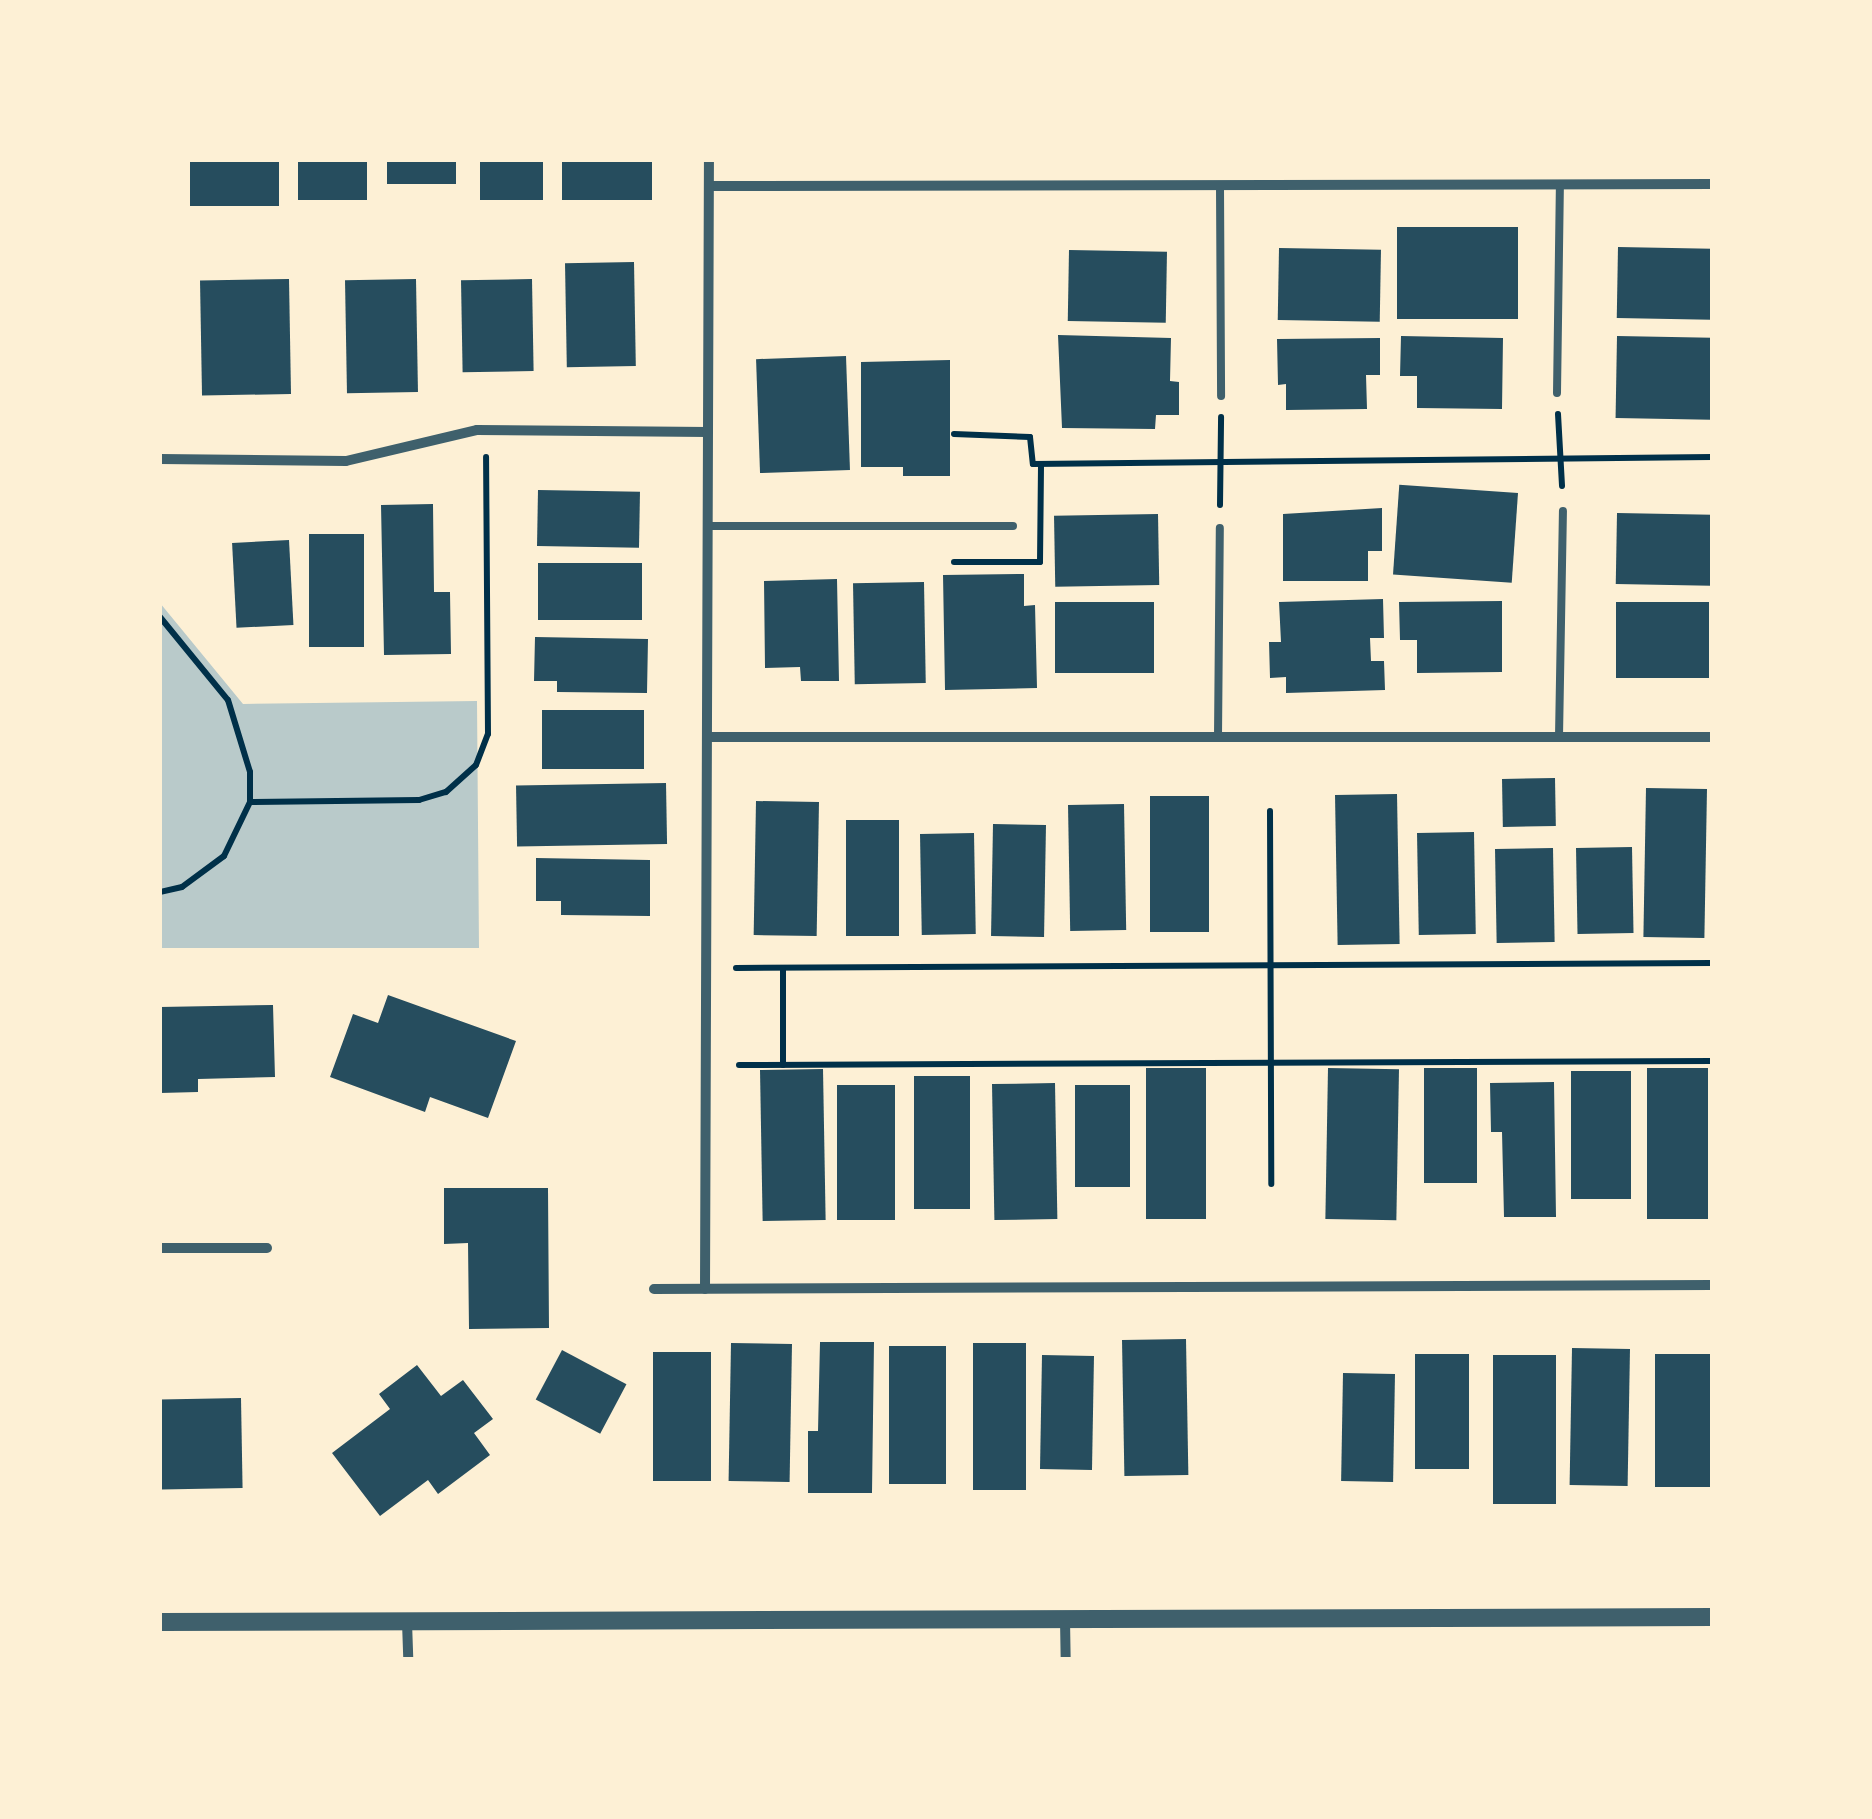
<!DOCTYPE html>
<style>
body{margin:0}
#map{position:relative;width:1872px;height:1819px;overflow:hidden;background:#fdf0d5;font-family:Lora,serif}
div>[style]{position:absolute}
.green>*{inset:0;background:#b9caca}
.building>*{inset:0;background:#264d5e;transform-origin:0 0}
.path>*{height:6px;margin:-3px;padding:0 3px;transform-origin:3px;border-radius:3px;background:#003049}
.service>*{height:8px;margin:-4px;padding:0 4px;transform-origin:4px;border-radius:4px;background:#3f606c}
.minor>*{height:10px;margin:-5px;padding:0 5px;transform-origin:5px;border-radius:5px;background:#3f606c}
.tertiary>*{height:18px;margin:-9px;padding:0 9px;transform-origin:9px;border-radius:9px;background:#3f606c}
span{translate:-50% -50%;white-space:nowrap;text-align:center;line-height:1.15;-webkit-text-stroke:8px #fdf0d5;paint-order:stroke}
.frame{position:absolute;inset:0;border:162px solid #fdf0d5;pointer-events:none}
</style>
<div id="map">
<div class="green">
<i style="clip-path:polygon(160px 603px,243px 704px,477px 701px,479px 948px,160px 948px)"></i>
</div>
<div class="building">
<i style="left:190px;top:160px;width:89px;height:46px"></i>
<i style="left:298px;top:160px;width:69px;height:40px"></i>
<i style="left:387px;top:160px;width:69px;height:24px"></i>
<i style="left:480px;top:160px;width:63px;height:40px"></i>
<i style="left:562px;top:160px;width:90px;height:40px"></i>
<i style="left:1397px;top:227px;width:121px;height:92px"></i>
<i style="left:1618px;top:247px;width:94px;height:71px;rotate:1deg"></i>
<i style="left:1279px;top:248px;width:102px;height:72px;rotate:1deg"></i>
<i style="left:1069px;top:250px;width:98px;height:71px;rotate:1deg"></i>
<i style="left:634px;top:262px;width:104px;height:69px;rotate:89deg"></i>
<i style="left:289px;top:279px;width:115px;height:89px;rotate:89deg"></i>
<i style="left:416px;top:279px;width:113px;height:71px;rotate:89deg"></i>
<i style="left:532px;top:279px;width:92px;height:71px;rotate:89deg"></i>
<i style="clip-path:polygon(1058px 335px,1171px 338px,1170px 381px,1179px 382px,1179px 415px,1156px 415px,1155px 429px,1062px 428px)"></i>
<i style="clip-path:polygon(1401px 336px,1503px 338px,1502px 409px,1417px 408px,1417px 376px,1400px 376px)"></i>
<i style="left:1617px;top:336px;width:95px;height:82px;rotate:1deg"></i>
<i style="clip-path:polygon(1380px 338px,1380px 375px,1366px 375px,1367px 409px,1286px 410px,1286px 384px,1278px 385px,1277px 339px)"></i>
<i style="left:846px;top:356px;width:114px;height:90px;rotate:88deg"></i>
<i style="clip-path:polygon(950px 360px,950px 476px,903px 476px,903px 467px,861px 467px,861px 362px)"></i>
<i style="left:538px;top:490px;width:102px;height:56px;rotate:1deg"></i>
<i style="left:1518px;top:493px;width:90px;height:119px;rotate:94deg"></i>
<i style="clip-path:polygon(433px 504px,434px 592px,450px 592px,451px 654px,384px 655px,381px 505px)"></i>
<i style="clip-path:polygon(1382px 508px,1382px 551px,1368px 551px,1368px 581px,1283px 581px,1283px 514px)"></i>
<i style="left:1617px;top:513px;width:95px;height:71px;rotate:1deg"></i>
<i style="left:1158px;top:514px;width:71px;height:104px;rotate:89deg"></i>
<i style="left:309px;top:534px;width:55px;height:113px"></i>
<i style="left:289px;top:540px;width:85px;height:57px;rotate:87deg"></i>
<i style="left:642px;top:563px;width:57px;height:104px;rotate:90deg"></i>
<i style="clip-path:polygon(1024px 574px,1024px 606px,1035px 605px,1037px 688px,945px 690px,943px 575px)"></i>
<i style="clip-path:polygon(837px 579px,839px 681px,801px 681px,800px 667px,765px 668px,764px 581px)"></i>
<i style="left:924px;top:582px;width:101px;height:71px;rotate:89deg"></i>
<i style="clip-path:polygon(1383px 599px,1384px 638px,1370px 638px,1371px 661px,1384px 661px,1385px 690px,1286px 693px,1286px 677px,1270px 678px,1269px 642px,1281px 642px,1279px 602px)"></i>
<i style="clip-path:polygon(1502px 601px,1502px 672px,1417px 673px,1417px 640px,1400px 640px,1399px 602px)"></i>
<i style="left:1055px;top:602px;width:99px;height:71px"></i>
<i style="left:1616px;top:602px;width:93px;height:76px"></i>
<i style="clip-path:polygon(535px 637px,648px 639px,647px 693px,557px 692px,557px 681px,534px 681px)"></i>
<i style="left:542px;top:710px;width:102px;height:59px"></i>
<i style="left:1555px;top:778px;width:48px;height:53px;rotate:89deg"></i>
<i style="left:666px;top:783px;width:61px;height:150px;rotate:89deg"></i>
<i style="left:1646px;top:788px;width:61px;height:149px;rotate:1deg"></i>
<i style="left:1397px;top:794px;width:150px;height:62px;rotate:89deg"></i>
<i style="left:1150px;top:796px;width:59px;height:136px"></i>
<i style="left:756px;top:801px;width:63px;height:134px;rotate:1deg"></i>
<i style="left:1124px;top:804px;width:126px;height:56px;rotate:89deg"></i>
<i style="left:846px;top:820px;width:53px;height:116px"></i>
<i style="left:993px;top:824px;width:53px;height:112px;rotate:1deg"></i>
<i style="left:1474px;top:832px;width:102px;height:57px;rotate:89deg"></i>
<i style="left:974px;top:833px;width:101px;height:54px;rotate:89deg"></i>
<i style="left:1632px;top:847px;width:86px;height:56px;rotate:89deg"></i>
<i style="left:1553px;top:848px;width:94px;height:58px;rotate:89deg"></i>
<i style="clip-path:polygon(536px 858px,650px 860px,650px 916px,561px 915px,561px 901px,536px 901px)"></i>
<i style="clip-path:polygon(388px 995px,516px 1041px,488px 1118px,430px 1097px,425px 1112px,330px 1077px,353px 1014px,378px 1023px)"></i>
<i style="clip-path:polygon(273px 1005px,275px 1077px,198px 1079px,198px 1092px,160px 1093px,160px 1007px)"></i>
<i style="left:1146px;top:1068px;width:60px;height:151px"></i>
<i style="left:1328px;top:1068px;width:71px;height:151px;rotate:1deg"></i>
<i style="left:1477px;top:1068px;width:115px;height:53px;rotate:90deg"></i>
<i style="left:1647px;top:1068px;width:61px;height:151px"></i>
<i style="left:823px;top:1069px;width:151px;height:63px;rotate:89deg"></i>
<i style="left:1571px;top:1071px;width:60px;height:128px"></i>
<i style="left:970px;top:1076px;width:133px;height:56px;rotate:90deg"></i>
<i style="clip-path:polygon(1554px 1082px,1556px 1217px,1504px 1217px,1502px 1132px,1491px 1132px,1490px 1083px)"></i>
<i style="left:1055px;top:1083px;width:136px;height:63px;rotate:89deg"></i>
<i style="left:837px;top:1085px;width:58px;height:135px"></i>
<i style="left:1075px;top:1085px;width:55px;height:102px"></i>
<i style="clip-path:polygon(444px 1188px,548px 1188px,549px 1328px,469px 1329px,468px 1243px,444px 1244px)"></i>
<i style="left:1186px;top:1339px;width:136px;height:64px;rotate:89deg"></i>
<i style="clip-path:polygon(820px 1342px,874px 1342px,872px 1493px,808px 1493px,808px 1431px,818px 1431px)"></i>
<i style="left:731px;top:1343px;width:61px;height:138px;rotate:1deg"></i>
<i style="left:973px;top:1343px;width:53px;height:147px"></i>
<i style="left:889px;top:1346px;width:57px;height:138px"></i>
<i style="left:1572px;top:1348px;width:58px;height:137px;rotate:1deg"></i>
<i style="left:562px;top:1350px;width:73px;height:56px;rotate:28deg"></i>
<i style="left:653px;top:1352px;width:58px;height:129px"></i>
<i style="left:1469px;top:1354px;width:115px;height:54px;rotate:90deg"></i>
<i style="left:1712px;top:1354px;width:133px;height:57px;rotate:90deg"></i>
<i style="left:1042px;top:1355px;width:52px;height:114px;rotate:1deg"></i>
<i style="left:1493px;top:1355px;width:63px;height:149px"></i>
<i style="clip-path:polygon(417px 1365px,441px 1396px,463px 1380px,493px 1419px,474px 1433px,490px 1455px,438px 1494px,428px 1480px,380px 1516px,332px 1453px,390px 1409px,379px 1394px)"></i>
<i style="left:1343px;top:1373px;width:52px;height:108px;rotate:1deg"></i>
<i style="left:241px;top:1398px;width:90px;height:81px;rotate:89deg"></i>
</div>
<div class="path">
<i style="left:1558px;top:414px;width:72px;rotate:86.8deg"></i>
<i style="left:954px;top:434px;width:76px;rotate:2.3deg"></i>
<i style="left:1030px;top:437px;width:27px;rotate:84deg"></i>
<i style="left:1033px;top:464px;width:679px;rotate:-0.59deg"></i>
<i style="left:1220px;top:505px;width:88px;rotate:-89.3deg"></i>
<i style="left:954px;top:562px;width:86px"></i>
<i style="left:1040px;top:562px;width:98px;rotate:-89.4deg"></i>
<i style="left:160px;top:617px;width:107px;rotate:50.7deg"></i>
<i style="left:228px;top:700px;width:75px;rotate:73deg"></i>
<i style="left:250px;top:772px;width:30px;rotate:90deg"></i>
<i style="left:250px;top:802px;width:60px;rotate:115.7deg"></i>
<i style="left:224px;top:856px;width:52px;rotate:143.6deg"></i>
<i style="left:182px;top:887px;width:23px;rotate:167deg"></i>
<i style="left:250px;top:802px;width:169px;rotate:-0.7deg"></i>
<i style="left:419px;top:800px;width:28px;rotate:-17deg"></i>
<i style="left:446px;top:792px;width:40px;rotate:-42deg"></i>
<i style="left:476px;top:765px;width:33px;rotate:-69deg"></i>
<i style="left:488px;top:734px;width:277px;rotate:-90.4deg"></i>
<i style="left:1270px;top:811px;width:373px;rotate:89.8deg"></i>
<i style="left:736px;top:968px;width:976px;rotate:-0.29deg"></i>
<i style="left:783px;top:968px;width:97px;rotate:90deg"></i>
<i style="left:739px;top:1065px;width:973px;rotate:-0.24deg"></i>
</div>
<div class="service">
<i style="left:1220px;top:187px;width:209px;rotate:89.7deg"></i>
<i style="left:1557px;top:393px;width:207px;rotate:-89.2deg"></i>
<i style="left:707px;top:526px;width:306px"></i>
<i style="left:1218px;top:737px;width:209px;rotate:-89.5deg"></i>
<i style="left:1559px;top:737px;width:226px;rotate:-89deg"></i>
</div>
<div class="minor">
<i style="left:709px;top:186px;width:1003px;rotate:-0.11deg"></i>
<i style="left:160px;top:459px;width:186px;rotate:0.6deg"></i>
<i style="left:346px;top:461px;width:135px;rotate:-13.3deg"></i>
<i style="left:477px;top:430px;width:231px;rotate:0.5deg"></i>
<i style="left:708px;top:737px;width:1004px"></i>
<i style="left:160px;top:1248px;width:107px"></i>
<i style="left:654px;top:1289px;width:1058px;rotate:-0.22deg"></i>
<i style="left:705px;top:1289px;width:1129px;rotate:-89.8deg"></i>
<i style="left:1065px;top:1620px;width:39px;rotate:89deg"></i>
<i style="left:407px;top:1622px;width:37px;rotate:88deg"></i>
</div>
<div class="tertiary">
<i style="left:160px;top:1622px;width:1552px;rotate:-0.18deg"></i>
</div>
<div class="frame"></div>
</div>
